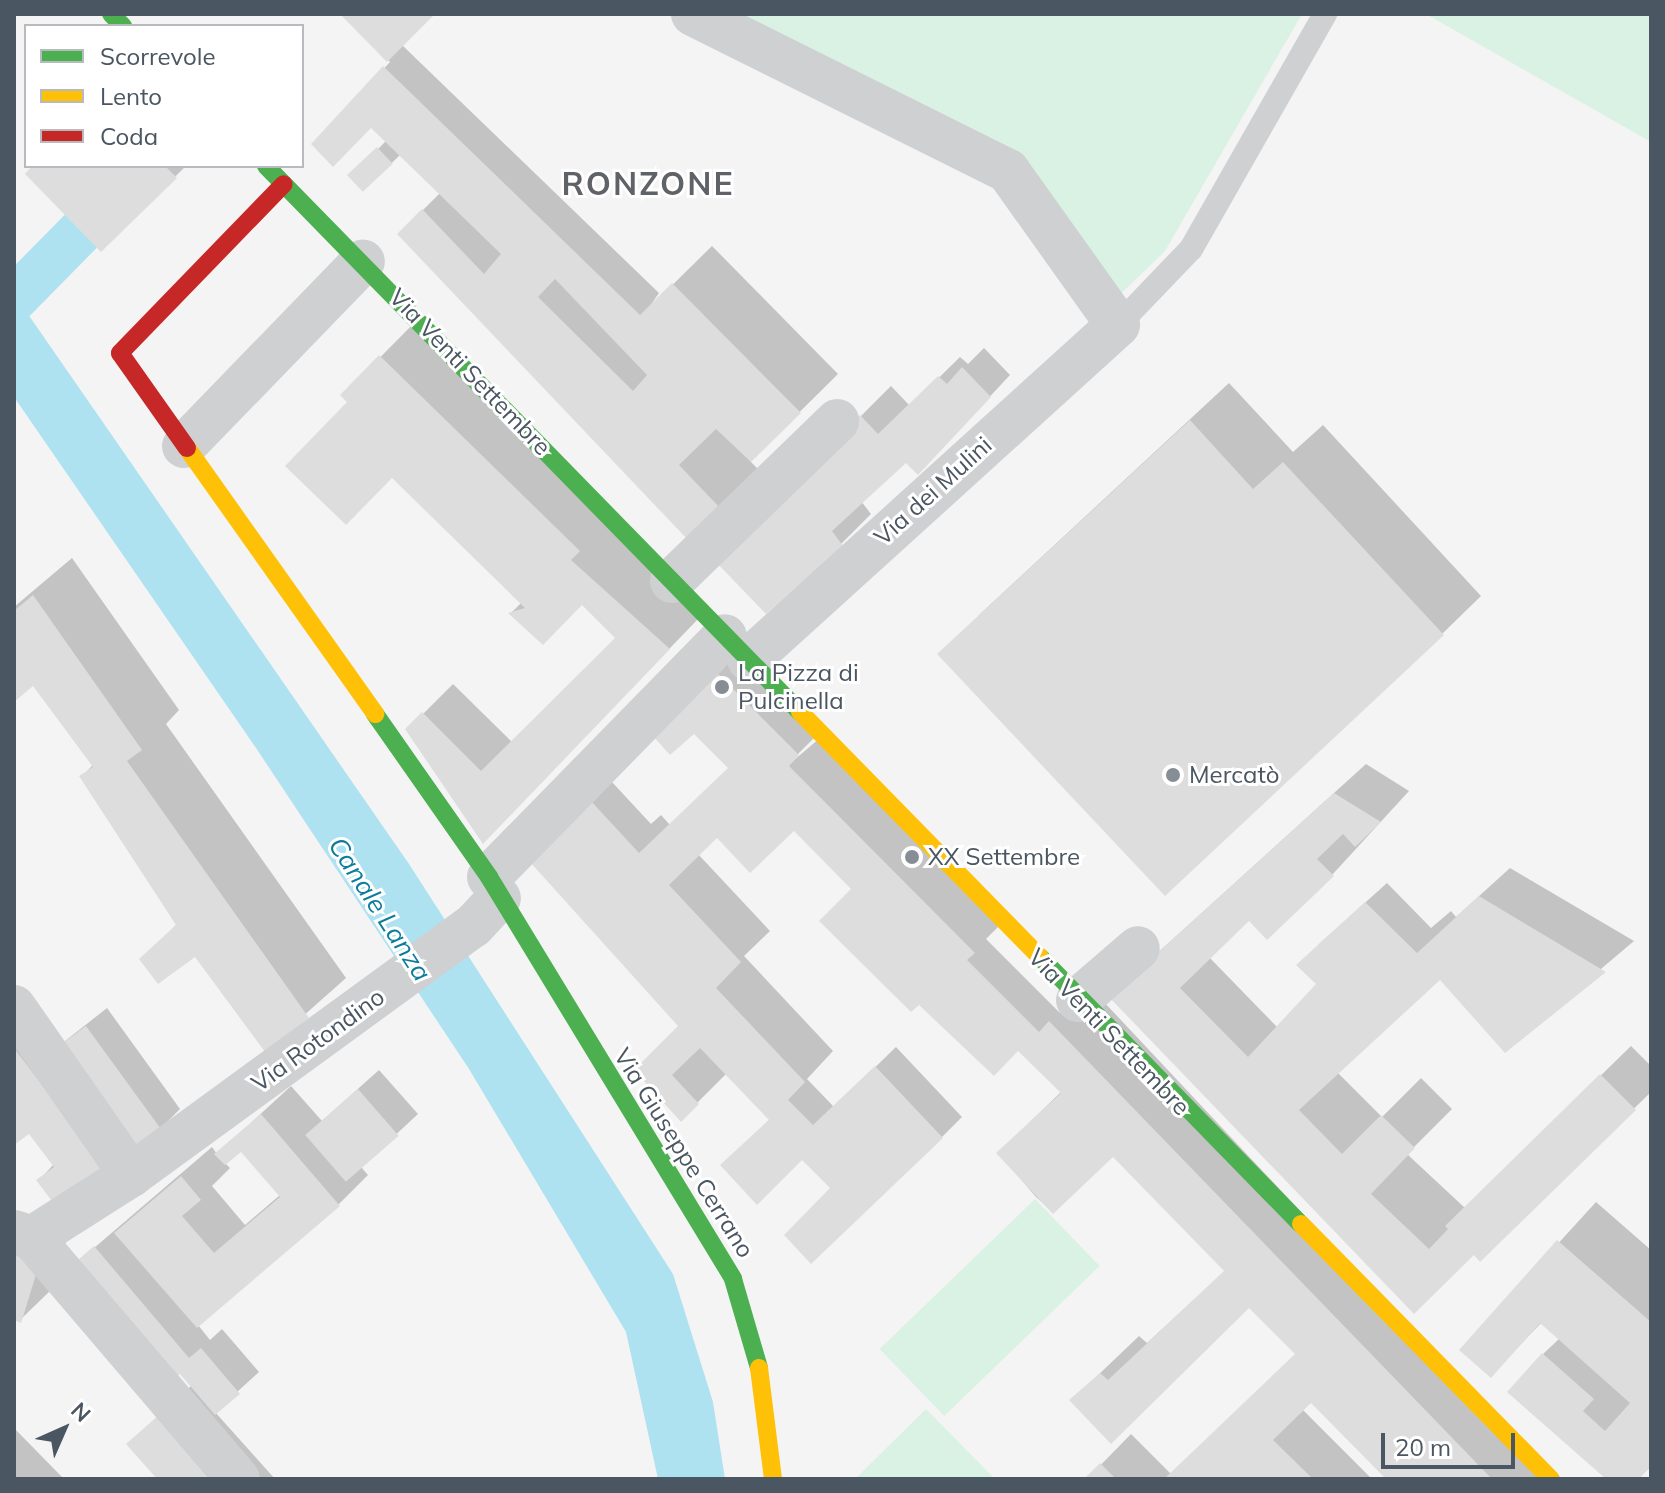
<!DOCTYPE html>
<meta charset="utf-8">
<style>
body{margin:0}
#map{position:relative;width:1665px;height:1493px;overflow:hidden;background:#f4f4f4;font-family:Mulish,sans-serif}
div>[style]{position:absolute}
.green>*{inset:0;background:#d9f2e3;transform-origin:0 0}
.water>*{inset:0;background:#aee2f0}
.shadow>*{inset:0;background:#0003}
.canal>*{height:46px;margin:-23px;padding:0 23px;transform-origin:23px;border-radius:23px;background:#aee2f0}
.building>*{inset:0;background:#ddddde;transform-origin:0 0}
.lane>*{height:24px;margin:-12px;padding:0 12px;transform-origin:12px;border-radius:12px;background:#ced0d2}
.street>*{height:44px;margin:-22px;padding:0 22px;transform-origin:22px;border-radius:22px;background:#ced0d2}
.fast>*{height:18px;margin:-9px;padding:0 9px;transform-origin:9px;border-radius:9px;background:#4caf50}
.slow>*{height:18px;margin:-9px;padding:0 9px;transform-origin:9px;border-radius:9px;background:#ffc107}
.jam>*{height:18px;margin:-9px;padding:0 9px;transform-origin:9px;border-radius:9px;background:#c62828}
.dots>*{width:22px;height:22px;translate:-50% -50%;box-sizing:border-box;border:4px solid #fff;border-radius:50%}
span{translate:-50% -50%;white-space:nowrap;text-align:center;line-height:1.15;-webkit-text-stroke:6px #fff;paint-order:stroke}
.street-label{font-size:24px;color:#4a5661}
.poi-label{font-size:24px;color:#4a5661}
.left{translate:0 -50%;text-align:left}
.water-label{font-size:26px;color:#0c7c9b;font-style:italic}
.district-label{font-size:32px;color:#5f6368;font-weight:700;letter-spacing:2px}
.frame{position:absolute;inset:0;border:16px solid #4a5661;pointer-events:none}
.legend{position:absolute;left:24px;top:24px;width:280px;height:144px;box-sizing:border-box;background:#fff;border:2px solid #b7bbc0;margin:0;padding:10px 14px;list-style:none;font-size:24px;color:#4a5661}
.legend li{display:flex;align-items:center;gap:16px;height:40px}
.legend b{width:40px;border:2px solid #b7bbc0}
.north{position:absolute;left:24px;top:1389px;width:80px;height:80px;-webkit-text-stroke:6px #fff;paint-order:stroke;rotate:45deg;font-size:22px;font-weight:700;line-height:32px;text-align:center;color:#4a5661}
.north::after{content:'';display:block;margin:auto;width:28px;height:36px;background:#4a5661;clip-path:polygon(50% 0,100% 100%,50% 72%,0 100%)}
.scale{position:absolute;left:1381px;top:1433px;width:134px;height:36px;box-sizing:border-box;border:4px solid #4a5661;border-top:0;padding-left:10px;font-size:24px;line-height:28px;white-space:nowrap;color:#4a5661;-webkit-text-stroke:6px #fff;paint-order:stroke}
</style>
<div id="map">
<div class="green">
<i style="clip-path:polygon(702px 14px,1302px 14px,1165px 251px,1101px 313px,1018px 170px)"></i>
<i style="clip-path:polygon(1426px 14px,1651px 14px,1651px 142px)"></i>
<i style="left:1035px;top:1199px;width:93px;height:216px;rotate:46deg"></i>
<i style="clip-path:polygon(926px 1409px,995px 1479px,855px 1479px)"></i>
</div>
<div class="water">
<i style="clip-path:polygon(14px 294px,409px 864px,673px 1274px,713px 1402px,725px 1479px,658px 1479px,626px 1332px,469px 1069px,256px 748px,14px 397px)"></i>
</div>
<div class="shadow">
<i style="clip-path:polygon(343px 14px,432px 14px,402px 45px,659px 293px,648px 309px,712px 246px,838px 374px,750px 461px,760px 471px,721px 510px,399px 234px,441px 192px,401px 154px,364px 190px,351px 176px,387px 140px,371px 125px,314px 144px,390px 62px)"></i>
<i style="clip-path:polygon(35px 166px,186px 166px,101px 249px)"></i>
<i style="clip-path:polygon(419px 318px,699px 618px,513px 811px,408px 729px,453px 684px,512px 742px,618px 638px,582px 603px,511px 613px,522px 602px,343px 395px)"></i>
<i style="clip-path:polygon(984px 348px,1010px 375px,938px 452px,906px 460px,861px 501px,871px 514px,841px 544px,717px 560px,891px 386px,910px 406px,960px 357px,968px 364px)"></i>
<i style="clip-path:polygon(1229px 383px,1293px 452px,1323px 425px,1481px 596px,1442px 634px,978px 616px)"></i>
<i style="clip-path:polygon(72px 558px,179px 710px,166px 724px,346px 978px,266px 1049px,196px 954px,142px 959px,178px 923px,81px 777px,94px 764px,33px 684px,14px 699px,14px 607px)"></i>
<i style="clip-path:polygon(737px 653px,818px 734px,780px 772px,820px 738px,1003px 922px,986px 939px,1060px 1013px,1088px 985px,1552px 1479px,1389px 1479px,1311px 1400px,1302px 1409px,1372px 1479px,1087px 1479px,1131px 1434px,1171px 1474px,1297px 1353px,1249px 1305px,1072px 1400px,1139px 1336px,1147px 1343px,1226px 1270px,1113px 1154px,1052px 1211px,1036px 1197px,998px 1153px,1062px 1091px,794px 828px,717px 835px,698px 854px,770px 931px,744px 956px,833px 1051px,807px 1079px,834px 1107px,896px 1047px,962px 1117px,942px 1137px,833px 1188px,802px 1157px,743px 1145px,771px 1118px,727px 1073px,681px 1119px,637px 1070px,680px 1026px,533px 862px,612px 782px,651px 824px,661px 815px,670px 825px,730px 768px,694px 731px,656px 736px)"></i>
<i style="clip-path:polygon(1366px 764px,1409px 791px,1332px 875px,1250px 918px,1209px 957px,1278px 1028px,1319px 984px,1318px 945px,1387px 883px,1431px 928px,1451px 911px,1456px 917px,1510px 868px,1634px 941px,1505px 1050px,1440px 977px,1337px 1072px,1382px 1117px,1421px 1078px,1452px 1109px,1407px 1154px,1465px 1208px,1631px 1046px,1651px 1066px,1651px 1092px,1480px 1259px,1474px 1253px,1414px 1311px,1142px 967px)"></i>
<i style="clip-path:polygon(107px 1008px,180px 1109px,160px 1129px,60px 1045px)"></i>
<i style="clip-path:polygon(14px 1042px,127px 1150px,39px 1180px,54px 1164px,29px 1131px,14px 1142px)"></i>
<i style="clip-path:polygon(evenodd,379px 1070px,418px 1114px,361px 1167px,368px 1175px,338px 1205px,198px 1325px,210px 1340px,222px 1329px,259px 1372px,215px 1412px,275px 1479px,160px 1479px,129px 1444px,192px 1385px,73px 1266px,212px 1147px,217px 1154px,291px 1086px,322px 1121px,379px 1070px,241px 1149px,280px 1195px,245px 1225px,212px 1186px,230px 1168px,225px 1163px,241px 1149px)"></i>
<i style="clip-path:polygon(1596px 1202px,1651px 1250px,1651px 1466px,1638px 1479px,1609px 1479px,1543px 1354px,1560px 1338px,1542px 1322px,1491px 1375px,1462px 1349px)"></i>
<i style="clip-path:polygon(14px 1214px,69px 1232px,50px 1291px,20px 1320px,14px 1318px)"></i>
<i style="clip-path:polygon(14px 1428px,62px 1477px,61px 1479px,14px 1479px)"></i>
</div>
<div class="canal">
<i style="left:14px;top:299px;width:95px;rotate:-45.4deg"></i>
</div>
<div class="building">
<i style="clip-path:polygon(340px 14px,435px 14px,387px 62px)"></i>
<i style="clip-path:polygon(evenodd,383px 66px,640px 315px,672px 283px,801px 413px,751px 462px,716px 429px,679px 465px,723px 511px,689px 541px,397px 234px,422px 209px,484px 274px,501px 254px,371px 128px,333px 167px,311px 144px,383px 66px,555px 279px,647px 375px,633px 391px,538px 297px,555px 279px)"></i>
<i style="left:377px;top:147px;width:23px;height:41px;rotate:47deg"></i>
<i style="clip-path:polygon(32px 166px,165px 166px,177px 178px,101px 252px,25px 174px)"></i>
<i style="clip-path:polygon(379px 355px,580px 551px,571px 560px,670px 649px,483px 844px,405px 729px,422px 712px,481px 771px,615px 638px,582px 605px,543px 645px,508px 613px,525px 608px,392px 478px,346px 525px,285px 466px,347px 402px,340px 395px)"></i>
<i style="clip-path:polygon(962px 367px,991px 397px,918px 475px,906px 463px,832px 531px,843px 546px,766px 614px,714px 560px,860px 415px,878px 434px,938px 376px,947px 384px)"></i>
<i style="clip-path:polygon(1190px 420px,1253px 489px,1283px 462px,1444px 635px,1165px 896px,937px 654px)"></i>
<i style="clip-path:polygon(33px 595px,142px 750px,127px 761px,309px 1018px,265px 1052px,195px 957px,158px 984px,139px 959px,176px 925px,79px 776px,93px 767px,33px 686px,14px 702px,14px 611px)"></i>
<i style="clip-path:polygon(716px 672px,799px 755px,789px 766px,975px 953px,967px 960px,1039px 1032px,1049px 1021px,1492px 1479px,1386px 1479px,1311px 1403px,1273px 1440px,1313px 1479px,1164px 1479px,1295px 1354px,1249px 1308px,1111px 1444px,1069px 1400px,1100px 1373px,1108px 1380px,1224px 1271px,1113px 1157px,1053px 1214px,996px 1153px,1061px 1093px,1018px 1051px,994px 1076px,919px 1005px,911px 1012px,819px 921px,851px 889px,794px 831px,750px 873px,717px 838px,669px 885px,741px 962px,716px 988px,805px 1082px,788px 1100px,813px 1125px,875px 1066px,943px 1138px,811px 1264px,784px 1235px,830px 1188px,802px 1160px,757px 1205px,720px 1165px,769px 1120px,700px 1048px,672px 1075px,699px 1104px,681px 1122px,634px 1070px,678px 1026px,530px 862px,590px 800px,639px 853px,728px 768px,694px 734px,670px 755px,653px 736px)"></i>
<i style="clip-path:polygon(1334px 793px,1381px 822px,1355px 847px,1343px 834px,1317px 859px,1334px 876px,1267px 940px,1249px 921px,1180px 988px,1248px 1057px,1316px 984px,1296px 965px,1365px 902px,1417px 953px,1479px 896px,1606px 972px,1505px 1053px,1440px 980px,1299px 1110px,1342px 1154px,1381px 1115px,1415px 1148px,1371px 1194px,1429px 1249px,1448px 1229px,1445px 1226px,1600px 1074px,1636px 1110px,1480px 1262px,1474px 1255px,1414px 1314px,1109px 997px)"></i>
<i style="left:86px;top:1026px;width:129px;height:33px;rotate:54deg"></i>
<i style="clip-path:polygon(14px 1048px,108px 1172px,58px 1209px,36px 1180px,54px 1167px,29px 1134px,14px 1145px)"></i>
<i style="left:358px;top:1089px;width:62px;height:70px;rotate:49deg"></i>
<i style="clip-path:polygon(261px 1114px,340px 1206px,197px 1328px,114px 1233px,181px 1176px,201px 1200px,182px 1216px,214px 1253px,280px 1197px,241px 1152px,225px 1165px,214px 1154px)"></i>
<i style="clip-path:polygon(1557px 1240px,1651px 1322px,1651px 1465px,1639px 1479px,1606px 1479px,1507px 1392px,1542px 1353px,1594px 1399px,1583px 1411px,1605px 1431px,1630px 1403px,1540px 1323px,1491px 1378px,1459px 1350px)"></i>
<i style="clip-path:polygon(94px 1246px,189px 1358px,201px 1348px,240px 1394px,215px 1415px,180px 1374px,170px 1383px,71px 1266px)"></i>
<i style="clip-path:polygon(14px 1253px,40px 1262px,21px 1323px,14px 1320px)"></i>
<i style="clip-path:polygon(160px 1414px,218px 1479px,157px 1479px,126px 1444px)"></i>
<i style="clip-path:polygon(1100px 1463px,1116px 1479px,1084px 1479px)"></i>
</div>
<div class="lane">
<i style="left:1118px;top:325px;width:105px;rotate:-46.2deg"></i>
<i style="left:1191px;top:249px;width:271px;rotate:-60.3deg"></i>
</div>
<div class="street">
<i style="left:693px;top:14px;width:352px;rotate:26.5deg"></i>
<i style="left:1008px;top:171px;width:189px;rotate:54.5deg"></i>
<i style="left:1118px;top:325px;width:498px;rotate:137.8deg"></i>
<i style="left:184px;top:446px;width:257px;rotate:-45.9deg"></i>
<i style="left:672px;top:581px;width:230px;rotate:-44.1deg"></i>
<i style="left:489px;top:877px;width:337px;rotate:-45.6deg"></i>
<i style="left:1078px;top:1000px;width:79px;rotate:-40.9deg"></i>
<i style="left:14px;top:1007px;width:205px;rotate:55.1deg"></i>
<i style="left:14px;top:1232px;width:19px;rotate:18deg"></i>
<i style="left:32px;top:1238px;width:117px;rotate:-32.5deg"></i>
<i style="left:131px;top:1175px;width:423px;rotate:-36.1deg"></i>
<i style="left:473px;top:926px;width:38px;rotate:-47deg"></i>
<i style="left:32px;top:1238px;width:317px;rotate:49.5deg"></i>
</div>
<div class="fast">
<i style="left:111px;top:14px;width:17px;rotate:45deg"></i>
<i style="left:266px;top:166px;width:764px;rotate:45.64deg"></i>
<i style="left:375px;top:714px;width:199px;rotate:55deg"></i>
<i style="left:489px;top:877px;width:470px;rotate:58.7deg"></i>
<i style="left:733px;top:1279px;width:93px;rotate:73.7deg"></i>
<i style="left:1040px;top:957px;width:373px;rotate:45.7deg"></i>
</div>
<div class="slow">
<i style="left:187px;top:448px;width:326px;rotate:54.7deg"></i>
<i style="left:800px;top:712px;width:343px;rotate:45.6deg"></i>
<i style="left:1301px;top:1224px;width:357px;rotate:45.6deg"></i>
<i style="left:759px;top:1368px;width:112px;rotate:82.8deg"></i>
</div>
<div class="jam">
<i style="left:187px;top:448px;width:116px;rotate:-125.2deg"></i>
<i style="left:120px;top:353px;width:235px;rotate:-45.9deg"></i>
</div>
<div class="dots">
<i style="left:722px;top:687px;background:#868d94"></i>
<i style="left:1173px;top:775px;background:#868d94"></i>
<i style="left:912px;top:857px;background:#868d94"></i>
</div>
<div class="street-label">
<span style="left:470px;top:372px;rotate:46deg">Via Venti Settembre</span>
<span style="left:933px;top:491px;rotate:-42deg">Via dei Mulini</span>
<span style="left:1109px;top:1032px;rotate:46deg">Via Venti Settembre</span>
<span style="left:318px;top:1040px;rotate:-36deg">Via Rotondino</span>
<span style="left:684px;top:1153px;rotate:58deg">Via Giuseppe Cerrano</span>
</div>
<div class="poi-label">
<span class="left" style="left:738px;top:687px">La Pizza di<br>Pulcinella</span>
<span class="left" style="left:1189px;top:775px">Mercatò</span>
<span class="left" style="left:928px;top:857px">XX Settembre</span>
</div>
<div class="water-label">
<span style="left:380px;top:909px;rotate:57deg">Canale Lanza</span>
</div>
<div class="district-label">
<span style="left:648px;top:183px">RONZONE</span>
</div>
<div class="frame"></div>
<ul class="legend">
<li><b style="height:10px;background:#4caf50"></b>Scorrevole</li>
<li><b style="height:10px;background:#ffc107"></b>Lento</li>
<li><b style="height:10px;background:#c62828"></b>Coda</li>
</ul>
<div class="north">N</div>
<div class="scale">20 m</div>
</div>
